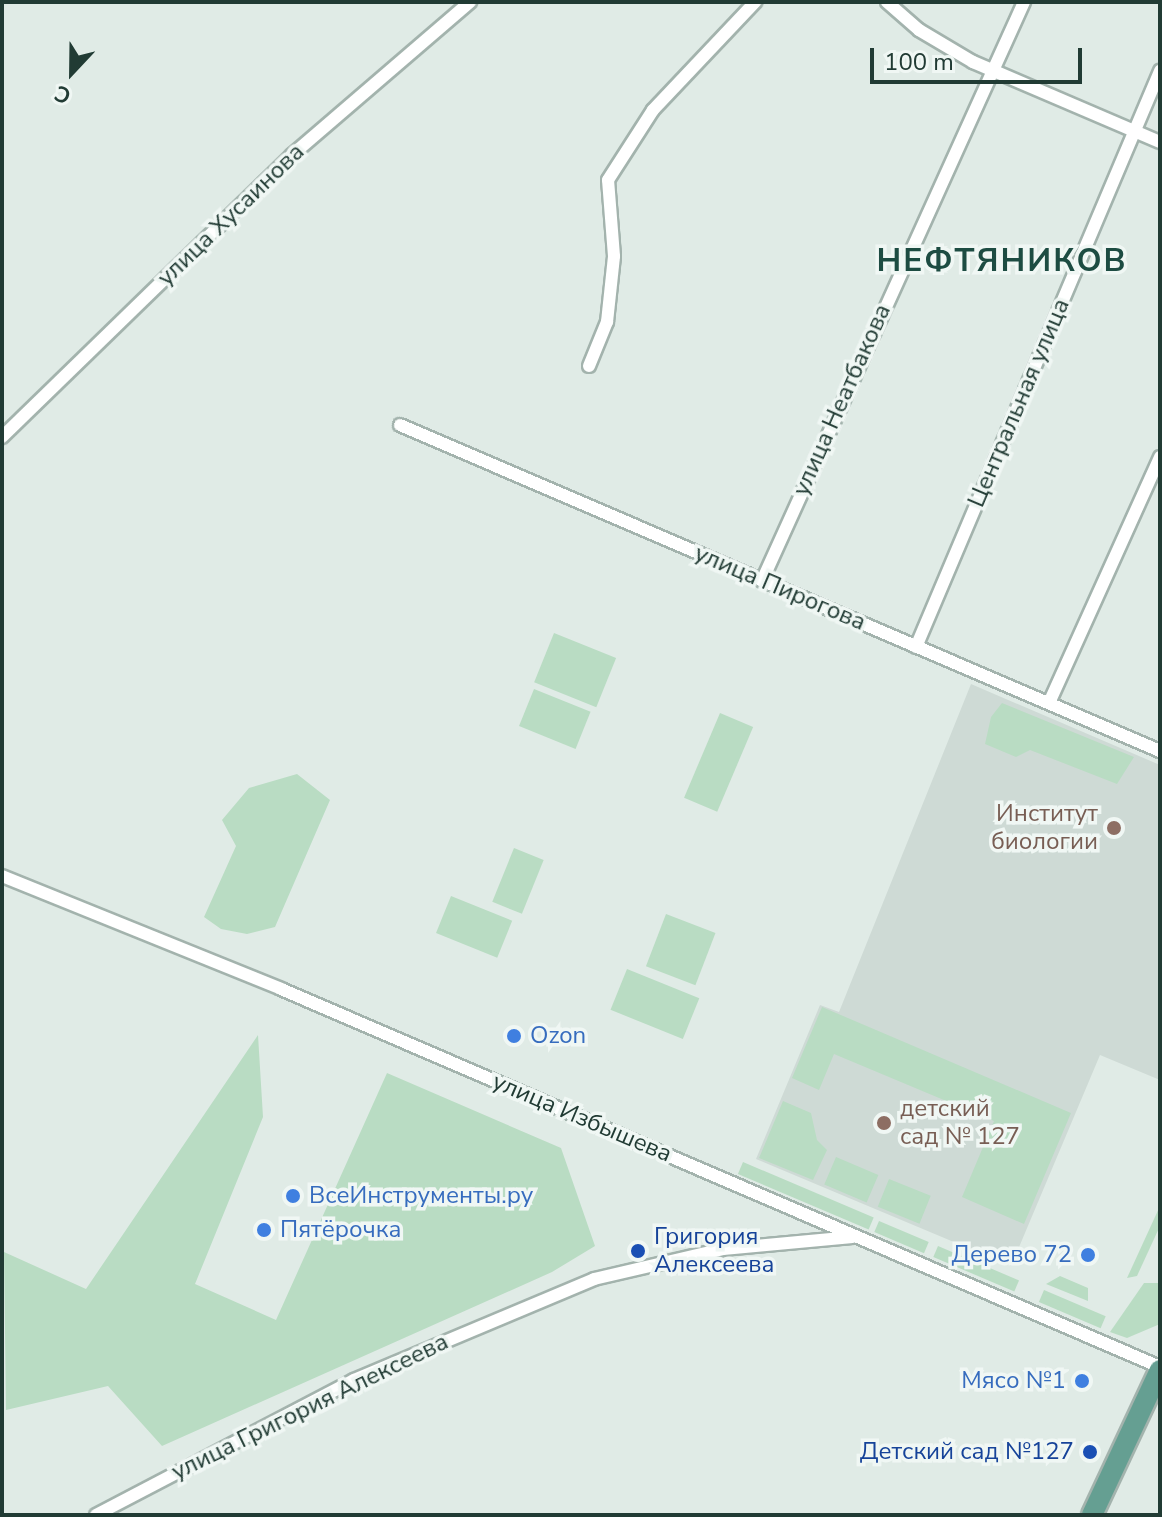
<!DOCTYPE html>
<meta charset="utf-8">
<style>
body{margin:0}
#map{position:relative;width:1162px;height:1517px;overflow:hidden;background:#e0ebe6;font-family:"Nunito Sans",sans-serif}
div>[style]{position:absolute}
.built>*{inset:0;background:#cedad5}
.green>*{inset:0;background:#b9dcc3;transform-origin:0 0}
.roads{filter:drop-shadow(2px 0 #a3b3ad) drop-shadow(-2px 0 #a3b3ad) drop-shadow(0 2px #a3b3ad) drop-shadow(0 -2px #a3b3ad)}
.minor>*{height:12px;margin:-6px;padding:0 6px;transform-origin:6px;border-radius:6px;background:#fff}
.primary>*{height:20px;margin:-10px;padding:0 10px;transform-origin:10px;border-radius:10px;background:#659f92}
.dots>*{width:22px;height:22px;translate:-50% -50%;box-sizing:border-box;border:4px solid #f0f7f4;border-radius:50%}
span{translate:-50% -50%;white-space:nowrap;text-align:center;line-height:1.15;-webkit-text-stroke:7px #f0f7f4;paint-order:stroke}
.street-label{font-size:24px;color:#213b34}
.education-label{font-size:24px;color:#785e54}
.right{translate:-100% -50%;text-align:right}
.left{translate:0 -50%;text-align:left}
.shop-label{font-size:24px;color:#366cbe}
.transit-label{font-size:24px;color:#164399}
.district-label{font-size:32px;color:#1d4c42;font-weight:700;letter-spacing:2px}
.frame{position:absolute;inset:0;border:4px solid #213b34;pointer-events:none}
.north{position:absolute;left:32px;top:32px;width:80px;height:80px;-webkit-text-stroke:6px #f0f7f4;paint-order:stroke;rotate:202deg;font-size:22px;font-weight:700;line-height:32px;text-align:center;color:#213b34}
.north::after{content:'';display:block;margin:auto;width:28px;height:36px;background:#213b34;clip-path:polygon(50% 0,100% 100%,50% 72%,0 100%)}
.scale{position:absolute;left:870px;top:48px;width:212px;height:36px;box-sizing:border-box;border:4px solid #213b34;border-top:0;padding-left:10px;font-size:24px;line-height:28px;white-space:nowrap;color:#213b34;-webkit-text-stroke:6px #f0f7f4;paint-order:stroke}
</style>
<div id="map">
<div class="built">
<i style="clip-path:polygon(971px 684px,1160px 765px,1160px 1080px,1100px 1055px,1011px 1266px,756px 1159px,820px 1005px,839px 1012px)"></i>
</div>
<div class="green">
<i style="left:554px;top:633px;width:67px;height:53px;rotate:22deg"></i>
<i style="left:534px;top:689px;width:61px;height:40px;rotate:22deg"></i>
<i style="clip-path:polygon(1002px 703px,1134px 757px,1117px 784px,1030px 750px,1016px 757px,985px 744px,991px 717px)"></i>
<i style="left:720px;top:713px;width:36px;height:92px;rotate:23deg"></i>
<i style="clip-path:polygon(297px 774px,330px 800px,275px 927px,247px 934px,221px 929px,204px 917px,236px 846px,222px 820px,249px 788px)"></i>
<i style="left:514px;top:848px;width:32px;height:58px;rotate:22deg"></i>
<i style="left:451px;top:896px;width:66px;height:40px;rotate:22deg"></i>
<i style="left:666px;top:914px;width:53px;height:56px;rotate:21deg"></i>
<i style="left:627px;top:969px;width:78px;height:44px;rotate:22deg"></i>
<i style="clip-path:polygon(822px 1007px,1071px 1113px,1024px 1224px,962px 1197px,994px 1121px,834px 1054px,819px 1090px,792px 1078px)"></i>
<i style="clip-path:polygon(258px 1035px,263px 1117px,195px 1284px,276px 1320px,387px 1073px,561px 1148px,595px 1246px,552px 1272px,162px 1446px,108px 1386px,6px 1410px,4px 1252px,86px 1289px)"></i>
<i style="clip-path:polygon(783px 1101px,811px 1113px,817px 1140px,827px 1150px,813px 1180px,759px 1158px)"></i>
<i style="left:836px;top:1157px;width:46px;height:30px;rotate:23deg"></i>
<i style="left:743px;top:1162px;width:142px;height:13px;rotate:23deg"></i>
<i style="left:889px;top:1179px;width:45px;height:30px;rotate:22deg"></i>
<i style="clip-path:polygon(1160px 1206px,1160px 1226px,1137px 1276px,1127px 1278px)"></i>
<i style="left:879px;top:1221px;width:54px;height:12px;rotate:23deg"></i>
<i style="left:938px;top:1246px;width:88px;height:12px;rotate:23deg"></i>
<i style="clip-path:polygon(1060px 1276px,1088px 1288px,1088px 1301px,1046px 1284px)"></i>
<i style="clip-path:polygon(1144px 1283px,1160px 1283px,1160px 1324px,1127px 1338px,1110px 1332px)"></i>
<i style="left:1044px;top:1290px;width:67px;height:13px;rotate:23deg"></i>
</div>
<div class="roads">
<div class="minor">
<i style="left:887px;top:2px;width:43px;rotate:41.2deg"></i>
<i style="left:919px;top:30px;width:63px;rotate:30.7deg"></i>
<i style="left:973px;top:62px;width:203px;rotate:23.2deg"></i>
<i style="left:589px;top:366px;width:48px;rotate:-67.8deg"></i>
<i style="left:607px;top:322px;width:66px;rotate:-83.9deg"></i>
<i style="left:614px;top:256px;width:76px;rotate:-94.5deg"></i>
<i style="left:608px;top:180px;width:83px;rotate:-57.3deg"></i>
<i style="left:653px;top:110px;width:149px;rotate:-46.6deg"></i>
<i style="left:400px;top:425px;width:827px;rotate:23.22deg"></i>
<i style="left:2px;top:437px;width:405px;rotate:-44.2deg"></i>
<i style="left:292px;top:155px;width:235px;rotate:-40.7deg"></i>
<i style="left:762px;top:581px;width:636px;rotate:-65.65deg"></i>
<i style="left:916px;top:647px;width:626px;rotate:-67.04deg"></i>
<i style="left:1049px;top:703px;width:270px;rotate:-65.7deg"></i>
<i style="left:2px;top:876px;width:301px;rotate:22deg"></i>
<i style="left:281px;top:989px;width:957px;rotate:23.27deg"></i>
<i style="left:96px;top:1515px;width:291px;rotate:-27.6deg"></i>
<i style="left:354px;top:1380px;width:260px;rotate:-22.8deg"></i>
<i style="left:594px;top:1279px;width:132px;rotate:-13.1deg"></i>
<i style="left:723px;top:1249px;width:130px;rotate:-5.3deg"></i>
</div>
<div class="primary">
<i style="left:1092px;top:1515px;width:160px;rotate:-64.9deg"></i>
</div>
</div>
<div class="dots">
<i style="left:1114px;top:828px;background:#8d6e63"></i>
<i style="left:514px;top:1036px;background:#3f7fe0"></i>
<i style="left:884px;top:1123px;background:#8d6e63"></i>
<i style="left:293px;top:1196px;background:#3f7fe0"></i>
<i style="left:264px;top:1230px;background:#3f7fe0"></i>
<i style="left:638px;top:1251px;background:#1a4fb4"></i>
<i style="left:1088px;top:1255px;background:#3f7fe0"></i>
<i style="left:1082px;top:1381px;background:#3f7fe0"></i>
<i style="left:1090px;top:1452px;background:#1a4fb4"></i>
</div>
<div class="street-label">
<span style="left:231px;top:215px;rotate:-44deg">улица Хусаинова</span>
<span style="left:842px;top:400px;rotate:-66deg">улица Неатбакова</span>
<span style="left:1019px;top:403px;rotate:-67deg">Центральная улица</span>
<span style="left:780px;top:588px;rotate:23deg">улица Пирогова</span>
<span style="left:582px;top:1118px;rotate:23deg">улица Избышева</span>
<span style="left:310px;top:1407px;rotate:-26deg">улица Григория Алексеева</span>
</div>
<div class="education-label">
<span class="right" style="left:1098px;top:828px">Институт<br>биологии</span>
<span class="left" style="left:900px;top:1123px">детский<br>сад № 127</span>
</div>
<div class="shop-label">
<span class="left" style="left:530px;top:1036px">Ozon</span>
<span class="left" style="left:309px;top:1196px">ВсеИнструменты.ру</span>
<span class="left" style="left:280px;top:1230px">Пятёрочка</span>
<span class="right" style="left:1072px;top:1255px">Дерево 72</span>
<span class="right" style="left:1066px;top:1381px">Мясо №1</span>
</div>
<div class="transit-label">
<span class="left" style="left:654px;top:1251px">Григория<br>Алексеева</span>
<span class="right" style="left:1074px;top:1452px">Детский сад №127</span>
</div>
<div class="district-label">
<span style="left:1002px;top:261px">НЕФТЯНИКОВ</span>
</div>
<div class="frame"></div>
<div class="north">С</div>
<div class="scale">100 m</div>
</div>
